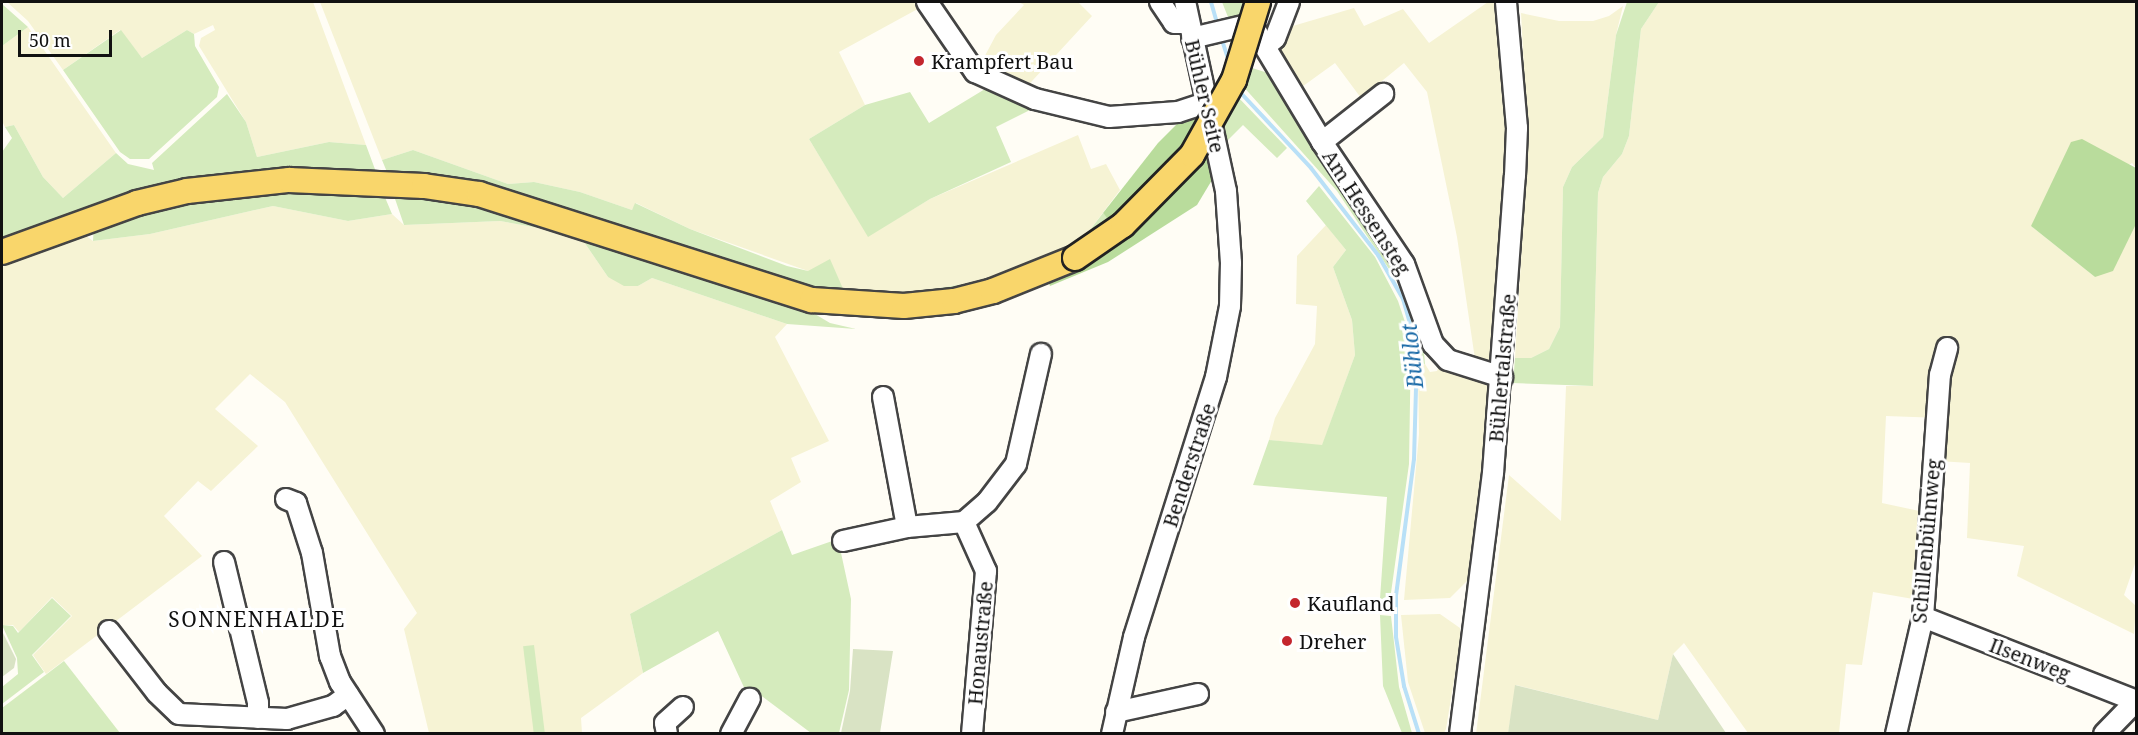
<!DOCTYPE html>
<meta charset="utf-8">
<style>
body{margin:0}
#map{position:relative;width:2138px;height:735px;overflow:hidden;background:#fffdf5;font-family:"Noto Serif",serif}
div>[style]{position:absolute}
.farmland>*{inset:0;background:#f6f3d4}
.green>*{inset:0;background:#d5ebbd;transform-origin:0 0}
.forest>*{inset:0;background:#b9dc9c}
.cemetery>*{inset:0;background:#d9e3c4}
.stream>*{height:4px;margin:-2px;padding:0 2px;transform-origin:2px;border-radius:2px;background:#b9e0f7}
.roads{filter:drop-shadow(2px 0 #444) drop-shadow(-2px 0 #444) drop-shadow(0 2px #444) drop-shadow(0 -2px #444)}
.minor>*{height:20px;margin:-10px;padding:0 10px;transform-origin:10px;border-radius:10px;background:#fff}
.major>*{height:24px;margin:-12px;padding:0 12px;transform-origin:12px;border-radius:12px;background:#f9d66b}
.bridges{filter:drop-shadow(2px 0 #222) drop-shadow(-2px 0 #222) drop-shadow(0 2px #222) drop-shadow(0 -2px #222)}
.major-bridge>*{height:24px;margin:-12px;padding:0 12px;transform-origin:12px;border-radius:12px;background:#f9d66b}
.dots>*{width:16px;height:16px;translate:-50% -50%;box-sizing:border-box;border:3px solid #fff;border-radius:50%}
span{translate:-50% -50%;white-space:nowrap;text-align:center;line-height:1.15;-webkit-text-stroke:6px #fff;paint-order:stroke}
.poi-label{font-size:20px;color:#111}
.left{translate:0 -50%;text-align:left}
.street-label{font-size:20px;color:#111}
.water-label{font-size:21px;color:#1768a6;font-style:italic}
.neighbourhood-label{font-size:21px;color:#111;letter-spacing:1.5px}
.frame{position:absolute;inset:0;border:3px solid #111;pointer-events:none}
.scale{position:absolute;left:18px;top:30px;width:94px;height:27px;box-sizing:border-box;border:3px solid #111;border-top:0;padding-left:8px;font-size:18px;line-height:21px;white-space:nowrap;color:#111;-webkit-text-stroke:4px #fff;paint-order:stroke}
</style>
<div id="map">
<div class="farmland">
<i style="clip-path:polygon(7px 2px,313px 2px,366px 145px,329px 142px,257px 157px,246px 122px,199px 46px,201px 38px,215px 30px,213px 25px,194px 34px,187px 30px,142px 58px,120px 30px,63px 70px,28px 21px)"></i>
<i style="clip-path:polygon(320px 2px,922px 2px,925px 5px,839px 52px,865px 105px,809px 139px,868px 236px,930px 199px,1078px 135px,1091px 169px,1106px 164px,1120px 190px,1083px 239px,987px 280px,916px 292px,844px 291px,808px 271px,690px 229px,636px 203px,632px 210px,580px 192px,534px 182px,508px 184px,413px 150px,382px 160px)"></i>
<i style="clip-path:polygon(1019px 2px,1078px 2px,1092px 16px,1021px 93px,980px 65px,996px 35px,1024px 5px)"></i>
<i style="clip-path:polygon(1488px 2px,1497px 2px,1510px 149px,1497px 362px,1486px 368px,1476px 366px,1457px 237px,1427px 92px,1404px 63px,1361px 98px,1335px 63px,1299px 89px,1275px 51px,1286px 28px,1354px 8px,1364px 26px,1403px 9px,1429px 43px)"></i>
<i style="clip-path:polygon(1659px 2px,2136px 2px,2136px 168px,2132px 163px,2031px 226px,2095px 277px,2135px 224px,2136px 215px,2136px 561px,2124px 595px,2136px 606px,2134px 634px,2017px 576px,2024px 546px,1967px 538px,1970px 463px,1938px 461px,1941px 418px,1886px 416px,1882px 503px,1924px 512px,1919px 600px,1873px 592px,1862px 665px,1846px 664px,1839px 733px,1748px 733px,1684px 643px,1673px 654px,1658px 720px,1516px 685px,1508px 733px,1476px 734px,1509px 475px,1561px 521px,1566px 386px,1593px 386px,1598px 193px,1603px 177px,1622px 154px,1629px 136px,1641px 29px)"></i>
<i style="clip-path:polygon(1623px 6px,1616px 35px,1603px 137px,1572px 167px,1563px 187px,1560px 327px,1549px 349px,1531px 358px,1515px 358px,1528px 146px,1521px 13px,1559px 21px,1593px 21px,1609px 16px)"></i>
<i style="clip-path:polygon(28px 27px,116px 153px,63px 198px,43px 177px,14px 125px,5px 127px,2px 121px,2px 46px)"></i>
<i style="clip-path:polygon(273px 206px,348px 221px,392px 214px,404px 225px,500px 221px,550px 230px,582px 239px,608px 277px,638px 286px,652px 278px,787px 324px,775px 337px,829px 441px,791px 458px,801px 482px,770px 501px,782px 530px,630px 614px,643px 673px,581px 718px,582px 733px,429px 733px,404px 629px,417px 613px,285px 402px,250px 374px,215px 409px,258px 446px,211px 491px,198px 481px,164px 516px,202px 556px,46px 674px,33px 655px,72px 616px,52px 597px,19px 632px,13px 625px,2px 625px,2px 267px,81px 232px,93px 241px,150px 234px)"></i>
<i style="clip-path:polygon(1326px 225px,1346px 250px,1333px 267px,1352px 320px,1355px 355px,1322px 446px,1269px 440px,1275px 418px,1315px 344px,1317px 306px,1296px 304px,1297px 256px)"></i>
<i style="clip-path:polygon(1418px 363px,1425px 364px,1430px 372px,1437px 371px,1440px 363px,1492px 384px,1479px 523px,1469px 579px,1450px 598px,1404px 600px,1419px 434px)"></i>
<i style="clip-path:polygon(1440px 614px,1460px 628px,1461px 637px,1446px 729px,1444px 733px,1425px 733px,1408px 682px,1401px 615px)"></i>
</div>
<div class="green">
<i style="clip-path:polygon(1222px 2px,1243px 2px,1240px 16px,1228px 17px)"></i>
<i style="clip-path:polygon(1627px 2px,1659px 2px,1641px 29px,1629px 136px,1622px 154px,1603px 177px,1598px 193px,1593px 386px,1513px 383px,1515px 358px,1531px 358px,1549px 349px,1560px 327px,1563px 187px,1572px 167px,1603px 137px,1616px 35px)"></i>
<i style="clip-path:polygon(2px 4px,28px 27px,2px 46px)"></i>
<i style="clip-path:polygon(121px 30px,142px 58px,187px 30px,194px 34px,195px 46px,219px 87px,217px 97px,149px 159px,130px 159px,120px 152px,63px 70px)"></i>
<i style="clip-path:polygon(1249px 67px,1268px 73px,1382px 241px,1400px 273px,1423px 340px,1425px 364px,1418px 363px,1416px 335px,1397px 281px,1337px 191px,1241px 84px)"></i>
<i style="clip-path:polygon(990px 86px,1040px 105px,996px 127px,1011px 162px,930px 199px,868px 237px,809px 139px,865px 105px,910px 92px,929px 123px)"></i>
<i style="clip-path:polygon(227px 94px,246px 122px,257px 157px,329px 142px,366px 145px,376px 172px,264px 172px,2px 243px,2px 152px,12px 138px,5px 127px,14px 125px,43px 177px,63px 198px,116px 153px,128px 164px,154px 170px,152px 163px)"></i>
<i style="clip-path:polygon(1236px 95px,1287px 148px,1277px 158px,1243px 125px,1227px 141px,1219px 127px)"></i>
<i style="clip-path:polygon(1188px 137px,1191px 140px,1111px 223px,1036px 268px,924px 298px,806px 290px,549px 204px,479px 185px,422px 174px,387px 172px,382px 160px,413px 150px,508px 184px,534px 182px,580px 192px,632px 210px,635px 203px,690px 229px,787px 266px,808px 271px,830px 259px,844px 291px,916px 292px,987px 280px,1083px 239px,1103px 213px,1108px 218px,1155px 175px)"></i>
<i style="clip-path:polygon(1319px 186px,1375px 257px,1398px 301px,1411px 340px,1409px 464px,1390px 600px,1380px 599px,1387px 497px,1253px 485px,1269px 440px,1322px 445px,1355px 355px,1352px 320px,1333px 267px,1346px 250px,1306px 201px)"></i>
<i style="clip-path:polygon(244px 190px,384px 195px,392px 214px,348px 221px,273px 206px,150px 234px,93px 241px,94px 224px)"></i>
<i style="clip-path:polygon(448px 195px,798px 304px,830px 323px,856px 329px,787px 324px,652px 278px,638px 286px,624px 286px,608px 277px,582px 239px,550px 230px,500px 221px,404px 225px,394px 196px)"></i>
<i style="clip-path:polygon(782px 530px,792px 555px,838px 539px,851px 599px,849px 690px,839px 733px,811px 733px,755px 691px,748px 696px,718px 631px,643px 673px,630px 614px)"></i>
<i style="clip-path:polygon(52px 598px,71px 616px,32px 655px,44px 672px,2px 704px,2px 687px,18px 674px,17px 658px,2px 625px,13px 626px,18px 633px)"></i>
<i style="clip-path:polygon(1380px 615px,1391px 616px,1399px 687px,1412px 733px,1402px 733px,1383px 686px)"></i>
<i style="left:534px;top:645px;width:89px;height:11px;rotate:83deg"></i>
<i style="clip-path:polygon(64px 661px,120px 733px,2px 733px,2px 708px)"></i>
</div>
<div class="forest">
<i style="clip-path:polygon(1185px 116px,1198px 120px,1188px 137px,1155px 175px,1108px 219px,1103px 213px,1158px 143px)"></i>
<i style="clip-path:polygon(2082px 139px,2136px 168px,2136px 224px,2113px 271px,2095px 277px,2031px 226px,2071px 142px)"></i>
<i style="clip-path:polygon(1206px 148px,1215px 175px,1197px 205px,1108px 262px,1050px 286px,1048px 281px)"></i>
</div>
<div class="cemetery">
<i style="clip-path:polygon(2px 631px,16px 659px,14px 668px,2px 677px)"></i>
<i style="clip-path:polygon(853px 649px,893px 651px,880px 733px,841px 733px,850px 691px)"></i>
<i style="clip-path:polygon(1673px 654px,1726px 733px,1508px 733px,1515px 685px,1658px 720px)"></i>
</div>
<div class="stream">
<i style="left:1211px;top:2px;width:26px;rotate:74deg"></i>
<i style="left:1221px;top:37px;width:25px;rotate:72deg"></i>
<i style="left:1239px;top:91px;width:105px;rotate:46.9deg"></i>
<i style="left:1311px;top:168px;width:110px;rotate:52.4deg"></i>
<i style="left:1378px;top:255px;width:51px;rotate:60.4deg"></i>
<i style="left:1403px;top:299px;width:32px;rotate:74deg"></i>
<i style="left:1412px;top:330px;width:58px;rotate:86.1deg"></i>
<i style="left:1416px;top:388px;width:71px;rotate:91.6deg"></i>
<i style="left:1414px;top:459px;width:137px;rotate:97.5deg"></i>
<i style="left:1396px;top:595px;width:42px;rotate:90deg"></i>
<i style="left:1396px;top:637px;width:50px;rotate:80.7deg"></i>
<i style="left:1404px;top:686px;width:50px;rotate:72.6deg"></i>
</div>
<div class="roads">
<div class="minor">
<i style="left:927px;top:2px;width:85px;rotate:55.6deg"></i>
<i style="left:975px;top:72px;width:66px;rotate:24.2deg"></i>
<i style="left:1035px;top:99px;width:76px;rotate:13.7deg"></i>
<i style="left:1109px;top:117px;width:69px;rotate:-4.1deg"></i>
<i style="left:1178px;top:112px;width:28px;rotate:-18deg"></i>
<i style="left:1160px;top:2px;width:25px;rotate:56deg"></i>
<i style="left:1174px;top:23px;width:15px"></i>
<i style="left:1289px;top:2px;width:39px;rotate:111deg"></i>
<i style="left:1275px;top:38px;width:13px;rotate:138deg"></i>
<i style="left:1265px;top:47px;width:111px;rotate:59deg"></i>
<i style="left:1322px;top:142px;width:147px;rotate:56.1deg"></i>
<i style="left:1404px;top:264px;width:85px;rotate:70.1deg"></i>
<i style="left:1433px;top:344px;width:22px;rotate:47deg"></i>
<i style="left:1448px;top:360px;width:57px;rotate:17.5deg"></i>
<i style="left:1192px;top:38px;width:57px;rotate:-13.3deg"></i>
<i style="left:1247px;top:25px;width:14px;rotate:39deg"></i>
<i style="left:1322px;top:142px;width:78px;rotate:-38.2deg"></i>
<i style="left:883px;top:397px;width:132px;rotate:79.5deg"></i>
<i style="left:286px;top:499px;width:11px;rotate:22deg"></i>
<i style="left:296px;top:503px;width:52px;rotate:72.3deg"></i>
<i style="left:312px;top:553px;width:105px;rotate:80.1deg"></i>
<i style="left:330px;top:656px;width:28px;rotate:69deg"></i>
<i style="left:340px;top:682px;width:62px;rotate:56.8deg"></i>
<i style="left:964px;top:522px;width:54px;rotate:65.8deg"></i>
<i style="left:986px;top:571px;width:164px;rotate:94.9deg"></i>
<i style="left:843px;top:541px;width:66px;rotate:-12.3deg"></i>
<i style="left:907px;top:527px;width:57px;rotate:-5deg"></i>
<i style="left:964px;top:522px;width:30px;rotate:-41deg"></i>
<i style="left:987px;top:502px;width:48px;rotate:-52.7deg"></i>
<i style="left:1016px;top:464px;width:113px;rotate:-77.2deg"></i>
<i style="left:224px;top:562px;width:145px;rotate:76.4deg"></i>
<i style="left:258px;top:703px;width:15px;rotate:90deg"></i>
<i style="left:1923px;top:617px;width:229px;rotate:21.5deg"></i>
<i style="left:2136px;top:701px;width:46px;rotate:134.1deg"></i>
<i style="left:109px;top:631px;width:78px;rotate:52.3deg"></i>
<i style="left:157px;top:693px;width:30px;rotate:44deg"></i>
<i style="left:179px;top:714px;width:108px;rotate:2.7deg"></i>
<i style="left:287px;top:719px;width:48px;rotate:-15.8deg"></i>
<i style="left:333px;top:706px;width:19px;rotate:-36deg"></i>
<i style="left:1116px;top:712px;width:84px;rotate:-12.4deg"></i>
<i style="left:667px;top:734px;width:11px;rotate:-100deg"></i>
<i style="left:665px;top:723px;width:24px;rotate:-42deg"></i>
<i style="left:731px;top:734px;width:40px;rotate:-62deg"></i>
<i style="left:1112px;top:734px;width:99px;rotate:-77.2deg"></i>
<i style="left:1134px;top:637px;width:273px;rotate:-72.5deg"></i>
<i style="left:1216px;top:377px;width:72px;rotate:-78.8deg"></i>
<i style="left:1230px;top:306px;width:43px;rotate:-88.7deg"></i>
<i style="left:1231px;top:263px;width:72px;rotate:-94deg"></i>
<i style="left:1226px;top:191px;width:193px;rotate:-102.2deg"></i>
<i style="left:1460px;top:734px;width:263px;rotate:-82.8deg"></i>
<i style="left:1493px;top:473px;width:298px;rotate:-85.8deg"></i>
<i style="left:1515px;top:176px;width:48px;rotate:-87.6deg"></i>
<i style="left:1517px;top:128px;width:126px;rotate:-95deg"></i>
<i style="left:1896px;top:734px;width:120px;rotate:-77deg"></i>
<i style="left:1923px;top:617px;width:243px;rotate:-86deg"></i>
<i style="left:1940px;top:375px;width:28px;rotate:-75deg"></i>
</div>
<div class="major">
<i style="left:2px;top:252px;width:144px;rotate:-19.9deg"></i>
<i style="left:137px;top:203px;width:51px;rotate:-13.5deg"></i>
<i style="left:187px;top:191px;width:103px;rotate:-6.2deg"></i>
<i style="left:289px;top:180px;width:135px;rotate:2.5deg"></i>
<i style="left:424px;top:186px;width:56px;rotate:8.3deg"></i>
<i style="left:479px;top:194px;width:349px;rotate:17.7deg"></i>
<i style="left:812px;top:300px;width:92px;rotate:3.7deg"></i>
<i style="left:904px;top:306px;width:50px;rotate:-5.7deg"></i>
<i style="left:954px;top:301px;width:40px;rotate:-14.4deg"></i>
<i style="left:993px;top:291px;width:88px;rotate:-21.9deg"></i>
</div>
</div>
<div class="bridges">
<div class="major-bridge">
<i style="left:1075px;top:258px;width:58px;rotate:-34.5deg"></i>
<i style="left:1123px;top:225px;width:98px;rotate:-45.4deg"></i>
<i style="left:1192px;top:155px;width:86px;rotate:-60.8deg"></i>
<i style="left:1234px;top:80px;width:82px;rotate:-72.9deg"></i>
</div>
</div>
<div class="dots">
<i style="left:919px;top:61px;background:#c4262e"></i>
<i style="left:1295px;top:603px;background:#c4262e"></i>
<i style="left:1287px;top:641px;background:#c4262e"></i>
</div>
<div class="poi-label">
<span class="left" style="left:931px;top:61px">Krampfert Bau</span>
<span class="left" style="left:1307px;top:603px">Kaufland</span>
<span class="left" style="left:1299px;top:641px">Dreher</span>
</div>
<div class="street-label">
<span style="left:1205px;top:96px;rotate:77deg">Bühler Seite</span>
<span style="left:1367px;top:212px;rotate:57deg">Am Hessensteg</span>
<span style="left:1502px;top:368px;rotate:-85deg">Bühlertalstraße</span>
<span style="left:1189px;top:465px;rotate:-72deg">Benderstraße</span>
<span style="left:1926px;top:541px;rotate:-85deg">Schillenbühnweg</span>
<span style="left:980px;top:643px;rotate:-85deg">Honaustraße</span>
<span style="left:2030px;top:659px;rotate:21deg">Ilsenweg</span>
</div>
<div class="water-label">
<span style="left:1412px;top:356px;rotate:-96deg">Bühlot</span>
</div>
<div class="neighbourhood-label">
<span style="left:257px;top:619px">SONNENHALDE</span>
</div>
<div class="frame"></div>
<div class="scale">50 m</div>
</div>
